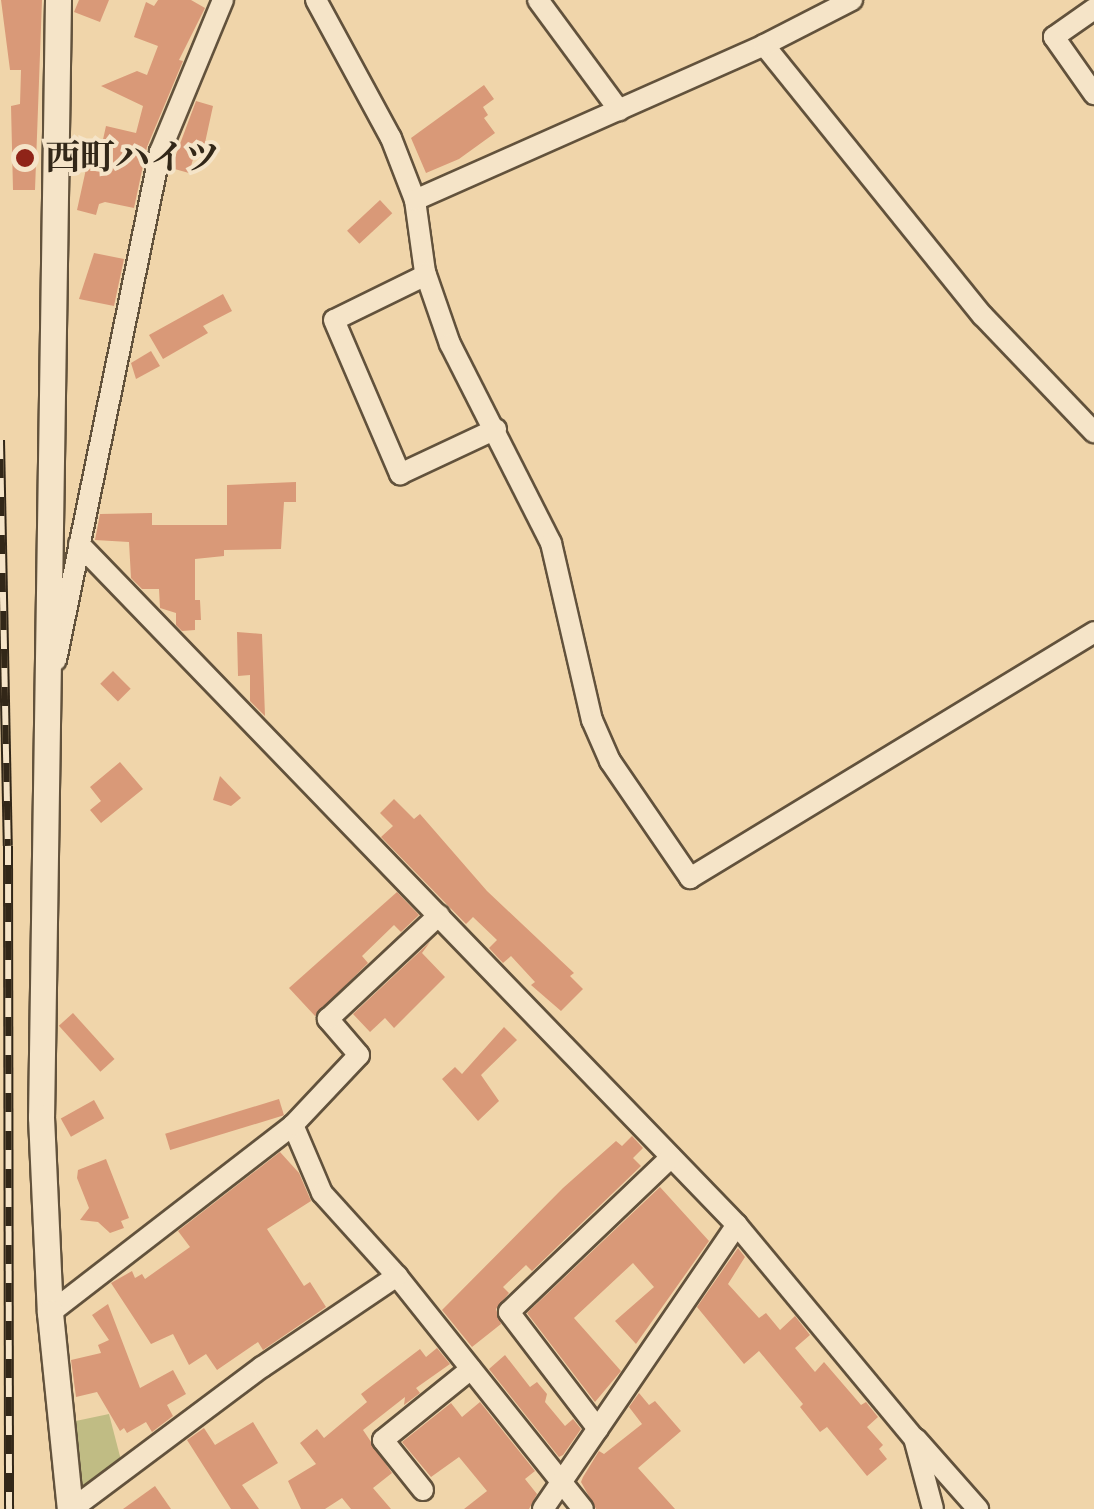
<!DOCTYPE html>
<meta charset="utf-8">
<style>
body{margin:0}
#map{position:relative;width:1094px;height:1509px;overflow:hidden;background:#f0d5aa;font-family:"IM FELL Double Pica","Noto Serif JP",serif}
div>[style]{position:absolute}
.green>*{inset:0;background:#c0bc84}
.building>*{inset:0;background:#d99978;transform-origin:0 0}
.roads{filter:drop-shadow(2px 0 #62523c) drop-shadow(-2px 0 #62523c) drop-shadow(0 2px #62523c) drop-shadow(0 -2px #62523c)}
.minor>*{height:20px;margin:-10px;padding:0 10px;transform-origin:10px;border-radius:10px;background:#f5e4c8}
.tertiary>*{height:25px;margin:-12.5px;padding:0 12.5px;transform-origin:12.5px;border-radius:12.5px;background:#f5e4c8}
.rail>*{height:10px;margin-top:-5px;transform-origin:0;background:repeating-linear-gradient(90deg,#f5e4c8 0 19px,#322718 0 38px);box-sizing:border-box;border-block:2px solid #322718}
.dots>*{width:28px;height:28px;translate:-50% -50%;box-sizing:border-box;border:5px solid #f5e4c8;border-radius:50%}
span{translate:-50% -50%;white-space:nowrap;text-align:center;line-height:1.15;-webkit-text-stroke:8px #f5e4c8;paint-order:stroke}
.poi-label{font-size:35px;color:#322718;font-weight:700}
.left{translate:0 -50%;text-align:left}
</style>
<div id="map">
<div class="green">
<i style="clip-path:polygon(109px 1414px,122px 1464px,78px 1488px,71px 1422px)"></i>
</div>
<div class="building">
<i style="clip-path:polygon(1px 0,42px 0,35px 190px,13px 190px,11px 106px,20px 104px,21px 70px,10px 70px)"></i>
<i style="clip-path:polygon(79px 0,109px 0,100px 22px,74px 12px)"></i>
<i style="clip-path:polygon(158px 0,191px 0,205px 8px,179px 60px,183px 61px,147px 147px,134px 208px,105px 202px,99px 204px,96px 215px,77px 210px,88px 160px,98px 162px,106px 126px,136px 133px,143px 106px,101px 86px,137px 71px,147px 75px,158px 46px,134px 37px,146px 2px,154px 6px)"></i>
<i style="clip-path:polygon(484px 85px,494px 99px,483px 107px,488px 115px,484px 118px,495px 133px,459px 159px,426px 173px,411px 138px)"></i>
<i style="clip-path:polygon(196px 101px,213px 106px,203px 152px,196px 149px,189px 173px,171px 168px)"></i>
<i style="left:380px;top:200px;width:18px;height:45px;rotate:47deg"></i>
<i style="clip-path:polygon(94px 253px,124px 259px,114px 306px,79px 299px)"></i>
<i style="clip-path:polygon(223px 294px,232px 311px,203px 326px,208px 333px,163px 359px,149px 335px)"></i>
<i style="clip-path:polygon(151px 351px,160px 366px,136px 379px,131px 363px)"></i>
<i style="clip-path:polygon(296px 482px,296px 502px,284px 502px,281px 549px,224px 550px,224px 556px,195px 559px,195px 600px,200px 600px,201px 620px,195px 620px,195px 630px,182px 631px,176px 625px,176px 613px,160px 608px,159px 589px,142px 589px,131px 578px,129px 542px,95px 540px,100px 514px,152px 513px,152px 525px,227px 525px,227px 485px)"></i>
<i style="clip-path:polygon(237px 632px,262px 634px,265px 716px,250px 701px,250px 675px,238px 676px)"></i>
<i style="left:113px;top:671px;width:25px;height:18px;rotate:45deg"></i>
<i style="clip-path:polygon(120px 762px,143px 789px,101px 823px,90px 810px,101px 801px,90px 787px)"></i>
<i style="clip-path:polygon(220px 776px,241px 798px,231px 806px,213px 800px)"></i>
<i style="clip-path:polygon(394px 799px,414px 819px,420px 814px,487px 891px,574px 973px,570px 976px,583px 989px,561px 1011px,531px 985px,535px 982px,511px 956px,503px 963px,489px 948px,497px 940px,473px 917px,466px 924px,381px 837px,393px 826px,380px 813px)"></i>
<i style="clip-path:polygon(397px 892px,419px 915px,401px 932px,394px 925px,362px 956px,368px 963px,315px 1016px,289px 988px)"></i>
<i style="clip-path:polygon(430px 942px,422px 953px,445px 977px,394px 1028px,385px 1018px,370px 1032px,353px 1014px)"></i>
<i style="left:73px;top:1013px;width:62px;height:19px;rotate:48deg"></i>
<i style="clip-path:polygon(504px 1027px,517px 1040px,481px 1075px,499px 1101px,478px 1121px,442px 1079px,455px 1067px,462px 1074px)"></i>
<i style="left:279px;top:1099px;width:17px;height:119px;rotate:73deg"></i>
<i style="left:94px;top:1100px;width:21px;height:38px;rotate:61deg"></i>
<i style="clip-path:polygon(632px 1136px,643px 1148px,633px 1158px,641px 1166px,532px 1271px,526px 1265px,503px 1287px,509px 1293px,496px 1309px,501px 1324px,472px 1347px,442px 1310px,563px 1188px,616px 1141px,622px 1146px)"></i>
<i style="clip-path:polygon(280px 1152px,299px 1173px,311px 1201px,267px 1229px,304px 1286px,310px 1282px,326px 1307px,263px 1350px,258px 1342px,217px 1370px,206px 1354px,189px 1365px,173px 1334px,151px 1344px,111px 1283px,132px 1271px,135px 1278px,142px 1274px,145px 1279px,190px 1247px,178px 1231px)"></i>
<i style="clip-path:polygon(106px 1159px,129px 1218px,121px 1221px,124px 1228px,110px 1233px,98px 1222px,80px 1220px,89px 1208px,77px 1178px,78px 1170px)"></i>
<i style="clip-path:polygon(660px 1187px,709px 1241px,636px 1344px,615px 1321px,654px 1287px,633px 1263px,574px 1318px,621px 1371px,595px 1402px,527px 1313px)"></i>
<i style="clip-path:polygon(738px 1248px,745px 1257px,728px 1284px,759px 1318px,766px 1313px,780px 1330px,795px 1316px,810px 1335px,795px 1348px,815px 1372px,824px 1362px,861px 1405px,866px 1402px,878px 1417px,867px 1427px,883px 1445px,879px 1449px,887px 1459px,867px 1476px,827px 1427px,820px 1432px,800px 1407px,803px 1404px,759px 1351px,744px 1364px,697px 1307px)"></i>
<i style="clip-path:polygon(108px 1304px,140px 1388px,173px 1370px,186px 1394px,167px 1405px,173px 1416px,152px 1432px,146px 1422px,127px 1433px,124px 1428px,120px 1431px,97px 1392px,76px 1397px,71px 1360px,101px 1353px,98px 1345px,109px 1340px,92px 1315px)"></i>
<i style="clip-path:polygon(437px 1348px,450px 1364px,416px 1388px,420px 1393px,404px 1405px,405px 1397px,363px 1430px,392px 1473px,373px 1488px,391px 1509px,351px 1509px,342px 1498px,325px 1509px,301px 1509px,288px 1481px,316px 1464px,300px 1443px,317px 1429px,324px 1438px,367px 1402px,361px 1394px,420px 1349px,426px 1357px)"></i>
<i style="clip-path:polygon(505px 1355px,530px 1387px,537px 1382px,547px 1394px,545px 1402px,565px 1426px,573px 1419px,581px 1429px,563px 1455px,559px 1457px,489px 1369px)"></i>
<i style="clip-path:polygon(639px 1393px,649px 1405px,655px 1401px,681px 1431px,638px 1468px,675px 1509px,596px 1509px,581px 1482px,583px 1477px,599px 1451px,604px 1454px,642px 1424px,629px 1407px)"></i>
<i style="clip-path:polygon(480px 1402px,535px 1471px,525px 1479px,537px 1494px,529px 1509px,464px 1509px,487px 1491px,459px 1457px,431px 1477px,402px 1442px,451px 1403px,462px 1417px)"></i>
<i style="clip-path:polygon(253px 1422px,278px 1463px,242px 1485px,259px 1509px,231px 1509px,187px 1440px,204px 1428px,215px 1445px)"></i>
<i style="clip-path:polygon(155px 1486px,171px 1509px,123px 1509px)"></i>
</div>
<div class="roads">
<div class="minor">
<i style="left:316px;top:0;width:157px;rotate:61.5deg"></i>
<i style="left:391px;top:138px;width:66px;rotate:68.8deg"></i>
<i style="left:415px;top:200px;width:73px;rotate:82.1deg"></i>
<i style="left:425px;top:272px;width:76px;rotate:70.9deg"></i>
<i style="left:450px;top:344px;width:223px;rotate:63.1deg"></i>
<i style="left:551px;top:543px;width:182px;rotate:77deg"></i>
<i style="left:592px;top:720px;width:45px;rotate:66.3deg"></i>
<i style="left:610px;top:761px;width:142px;rotate:55.6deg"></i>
<i style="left:690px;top:878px;width:473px;rotate:-31.3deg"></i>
<i style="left:538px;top:0;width:137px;rotate:53.6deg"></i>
<i style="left:1094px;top:9px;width:49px;rotate:145deg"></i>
<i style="left:1054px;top:37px;width:70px;rotate:54.9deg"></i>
<i style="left:764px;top:45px;width:348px;rotate:51.1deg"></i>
<i style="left:983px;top:316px;width:161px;rotate:46.3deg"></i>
<i style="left:415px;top:200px;width:382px;rotate:-23.9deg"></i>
<i style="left:764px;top:45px;width:99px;rotate:-27.1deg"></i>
<i style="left:426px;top:275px;width:102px;rotate:153.9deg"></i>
<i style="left:334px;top:320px;width:168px;rotate:66.8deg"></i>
<i style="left:400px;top:474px;width:106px;rotate:-25.1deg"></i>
<i style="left:79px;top:544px;width:947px;rotate:45.98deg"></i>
<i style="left:737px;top:1225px;width:277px;rotate:50.3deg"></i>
<i style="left:914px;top:1438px;width:73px;rotate:75deg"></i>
<i style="left:56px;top:660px;width:519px;rotate:-78.43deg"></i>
<i style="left:160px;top:152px;width:165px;rotate:-67.5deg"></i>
<i style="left:293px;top:1125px;width:74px;rotate:66.9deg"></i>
<i style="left:322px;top:1193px;width:112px;rotate:47.9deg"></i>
<i style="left:397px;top:1276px;width:298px;rotate:51.4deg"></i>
<i style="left:50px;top:1313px;width:307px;rotate:-37.7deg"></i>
<i style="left:293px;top:1125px;width:96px;rotate:-46.7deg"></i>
<i style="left:359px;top:1055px;width:48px;rotate:-130.7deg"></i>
<i style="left:328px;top:1019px;width:152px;rotate:-43.1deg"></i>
<i style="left:598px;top:1429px;width:147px;rotate:-127.3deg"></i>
<i style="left:509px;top:1312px;width:224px;rotate:-43.7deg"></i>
<i style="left:916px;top:1439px;width:94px;rotate:48.5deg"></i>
<i style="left:423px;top:1490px;width:64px;rotate:-128.7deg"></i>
<i style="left:383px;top:1440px;width:113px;rotate:-38.9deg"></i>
<i style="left:72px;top:1509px;width:237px;rotate:-36.8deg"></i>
<i style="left:262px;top:1367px;width:163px;rotate:-34deg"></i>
<i style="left:543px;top:1509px;width:344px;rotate:-55.7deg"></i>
</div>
<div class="tertiary">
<i style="left:58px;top:0;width:1117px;rotate:90.87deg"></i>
<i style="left:41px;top:1117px;width:196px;rotate:87.4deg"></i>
<i style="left:50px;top:1313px;width:197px;rotate:84.2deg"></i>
</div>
</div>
<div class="rail">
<i style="left:0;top:440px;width:406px;rotate:88.9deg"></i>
<i style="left:8px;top:846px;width:663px;rotate:89.91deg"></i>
</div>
<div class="dots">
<i style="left:25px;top:158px;background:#8f2418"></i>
</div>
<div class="poi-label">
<span class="left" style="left:45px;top:158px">西町ハイツ</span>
</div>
</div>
